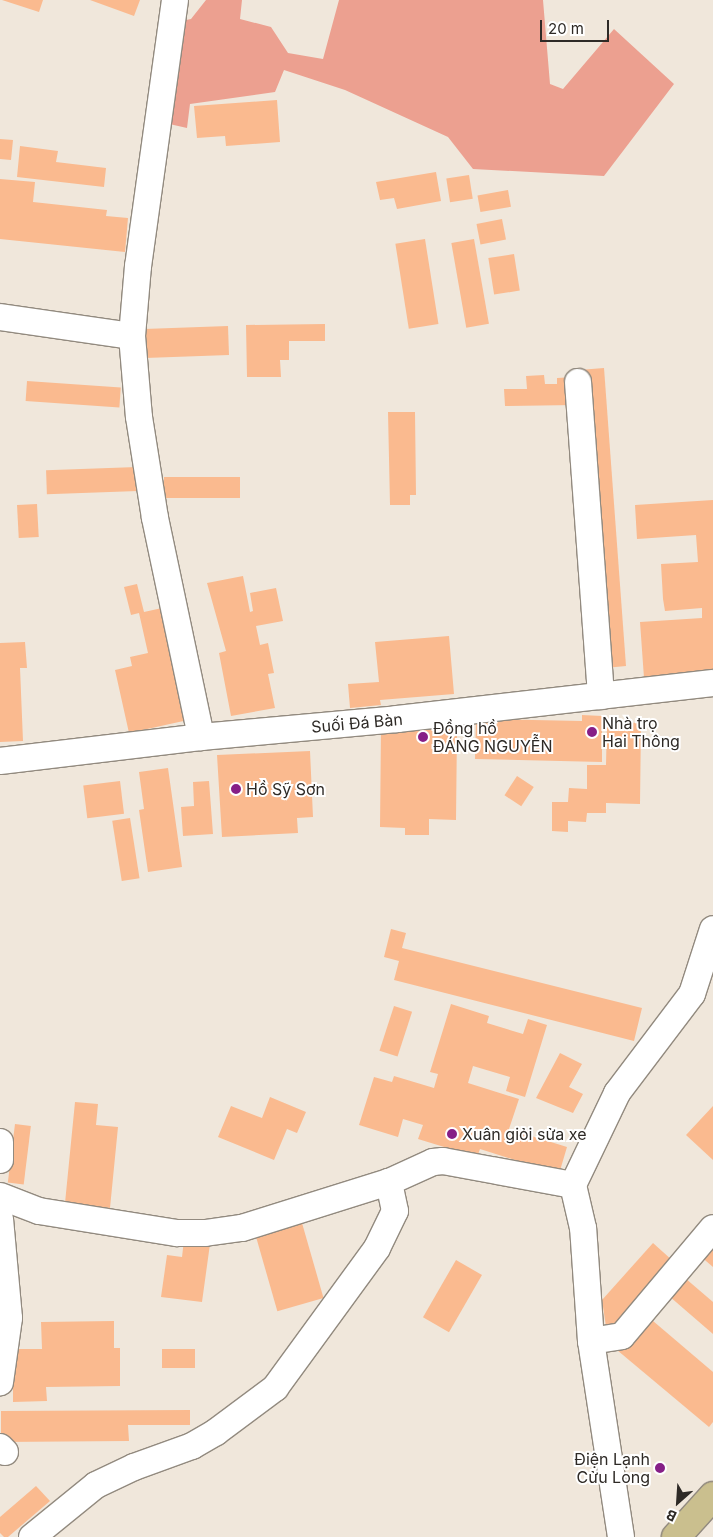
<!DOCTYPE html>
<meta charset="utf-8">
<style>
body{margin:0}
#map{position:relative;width:713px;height:1537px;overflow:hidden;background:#f0e7db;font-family:Inter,sans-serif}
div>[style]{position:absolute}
.green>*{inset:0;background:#eca090}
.building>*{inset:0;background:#faba8f;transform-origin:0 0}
.roads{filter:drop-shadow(1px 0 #928a7f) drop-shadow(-1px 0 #928a7f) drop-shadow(0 1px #928a7f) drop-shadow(0 -1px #928a7f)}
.minor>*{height:26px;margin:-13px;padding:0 13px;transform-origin:13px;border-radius:13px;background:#fff}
.major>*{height:28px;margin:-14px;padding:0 14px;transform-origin:14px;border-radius:14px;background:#cabf8e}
.dots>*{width:14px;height:14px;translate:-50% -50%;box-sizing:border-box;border:2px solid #fff;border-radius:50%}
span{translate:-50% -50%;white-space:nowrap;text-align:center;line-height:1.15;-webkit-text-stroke:4px #fff;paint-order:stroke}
.street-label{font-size:16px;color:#2e2a26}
.poi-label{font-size:16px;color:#2e2a26}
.left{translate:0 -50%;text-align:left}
.right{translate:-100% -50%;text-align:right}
.north{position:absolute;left:653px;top:1477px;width:50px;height:50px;-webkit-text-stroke:4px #fff;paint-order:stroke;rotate:206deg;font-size:14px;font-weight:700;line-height:20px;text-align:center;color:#2e2a26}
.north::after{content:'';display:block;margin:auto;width:18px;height:22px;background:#2e2a26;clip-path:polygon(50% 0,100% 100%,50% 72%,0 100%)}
.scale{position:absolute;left:540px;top:20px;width:69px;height:22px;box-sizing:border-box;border:2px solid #2e2a26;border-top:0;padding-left:6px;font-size:15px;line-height:18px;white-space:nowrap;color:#2e2a26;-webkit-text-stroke:4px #fff;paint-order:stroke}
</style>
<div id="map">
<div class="green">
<i style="clip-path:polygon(206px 0,242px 0,240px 19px,271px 27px,288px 53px,323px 59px,339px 0,543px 0,550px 84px,563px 89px,614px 29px,674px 84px,604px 176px,473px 169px,448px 137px,345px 90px,284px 70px,275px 92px,190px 104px,187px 128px,165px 123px,177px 22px,191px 19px)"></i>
</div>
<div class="building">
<i style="clip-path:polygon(2px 0,43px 0,39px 12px)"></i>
<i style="clip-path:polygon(90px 0,140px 0,134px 16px)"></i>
<i style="clip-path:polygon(277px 100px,280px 142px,226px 146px,225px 136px,197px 138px,194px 106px)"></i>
<i style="clip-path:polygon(0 139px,13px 140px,11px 160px,0 159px)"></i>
<i style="clip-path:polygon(20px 146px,58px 151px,56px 162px,106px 168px,104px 187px,17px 177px)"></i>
<i style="clip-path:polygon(436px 172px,441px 201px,397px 209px,394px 198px,380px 200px,376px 182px)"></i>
<i style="left:469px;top:175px;width:24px;height:23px;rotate:81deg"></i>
<i style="clip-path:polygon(0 179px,35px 182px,33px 202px,107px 210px,106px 216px,128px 218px,125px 252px,0 239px)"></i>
<i style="left:508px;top:190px;width:17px;height:31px;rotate:80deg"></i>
<i style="left:502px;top:219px;width:21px;height:26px;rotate:79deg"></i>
<i style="left:425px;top:239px;width:86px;height:30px;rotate:81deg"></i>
<i style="left:474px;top:239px;width:86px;height:23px;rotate:80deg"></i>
<i style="left:514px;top:254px;width:37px;height:26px;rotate:81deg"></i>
<i style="clip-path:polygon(325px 324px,325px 341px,289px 341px,289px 360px,280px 360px,281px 377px,247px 377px,246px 325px)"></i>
<i style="left:228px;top:326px;width:29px;height:91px;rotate:88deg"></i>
<i style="clip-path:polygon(604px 368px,626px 666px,605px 668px,579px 370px)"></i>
<i style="clip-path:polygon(544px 375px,545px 384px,557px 384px,557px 378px,575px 377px,575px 405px,505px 406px,504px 389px,527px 389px,526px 376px)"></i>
<i style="left:27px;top:381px;width:94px;height:20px;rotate:4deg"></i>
<i style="clip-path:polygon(388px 412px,415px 412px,416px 495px,410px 495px,410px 505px,390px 505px)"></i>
<i style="left:137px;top:467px;width:24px;height:91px;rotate:88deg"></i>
<i style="left:164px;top:477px;width:76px;height:21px"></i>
<i style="clip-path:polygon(713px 500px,713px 673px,644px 678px,640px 622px,702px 618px,702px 608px,665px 611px,663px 599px,661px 564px,698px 562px,696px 535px,637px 539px,635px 505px)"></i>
<i style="left:37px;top:504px;width:33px;height:20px;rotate:87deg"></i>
<i style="clip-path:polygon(243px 576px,250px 612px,253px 611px,250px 593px,276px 588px,283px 621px,256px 626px,260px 645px,268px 643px,274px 673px,268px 674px,275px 708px,231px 716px,219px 653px,226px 651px,207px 583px)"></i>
<i style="clip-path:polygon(137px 584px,144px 612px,162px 608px,188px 720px,129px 733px,115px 670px,132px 666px,130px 657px,148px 653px,139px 613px,131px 615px,124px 587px)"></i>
<i style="clip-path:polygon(449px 636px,454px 694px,380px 700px,381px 705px,350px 708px,348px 684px,379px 682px,375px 642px)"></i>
<i style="clip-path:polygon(25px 642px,27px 668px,20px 668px,23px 741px,0 742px,0 643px)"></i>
<i style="clip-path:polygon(582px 715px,602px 716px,602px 762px,475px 759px,476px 719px,582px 721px)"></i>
<i style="clip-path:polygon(607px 722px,641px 723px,640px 804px,606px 803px,606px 813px,587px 813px,586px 822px,568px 821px,568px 832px,552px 831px,552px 802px,568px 802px,569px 788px,587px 789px,587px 765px,606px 765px)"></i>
<i style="clip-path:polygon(381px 728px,457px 729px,456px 820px,429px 819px,429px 835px,405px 835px,405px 828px,380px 827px)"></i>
<i style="clip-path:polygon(310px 751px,313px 817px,297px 818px,298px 833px,222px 837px,217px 755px)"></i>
<i style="clip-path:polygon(168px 768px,182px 867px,148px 872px,139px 810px,144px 809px,139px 772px)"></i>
<i style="left:517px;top:776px;width:20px;height:23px;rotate:33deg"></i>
<i style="left:120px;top:781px;width:33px;height:37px;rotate:83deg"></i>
<i style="clip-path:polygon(209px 781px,213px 834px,183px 836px,181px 807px,194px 806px,193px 782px)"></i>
<i style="left:130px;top:818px;width:61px;height:18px;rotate:81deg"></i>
<i style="clip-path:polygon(391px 929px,406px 933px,402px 948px,642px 1008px,634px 1041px,394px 980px,399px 961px,384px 957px)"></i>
<i style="clip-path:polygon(451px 1004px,489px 1016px,487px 1023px,523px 1034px,528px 1019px,547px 1025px,525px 1097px,506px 1091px,510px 1077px,473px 1066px,468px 1083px,519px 1099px,509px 1129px,567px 1147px,559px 1174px,480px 1149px,477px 1157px,418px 1139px,423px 1125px,403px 1119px,398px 1137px,359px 1125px,374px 1077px,392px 1082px,394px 1076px,434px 1088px,438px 1074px,430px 1072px)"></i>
<i style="left:394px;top:1006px;width:19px;height:47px;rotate:18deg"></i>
<i style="clip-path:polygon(560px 1053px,582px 1064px,569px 1087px,583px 1094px,573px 1113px,536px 1098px)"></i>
<i style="clip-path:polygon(270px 1097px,306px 1112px,297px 1133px,287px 1129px,274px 1160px,218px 1137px,231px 1106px,262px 1118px)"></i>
<i style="clip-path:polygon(75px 1102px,98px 1104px,96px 1125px,118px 1127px,110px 1208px,65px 1203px)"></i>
<i style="clip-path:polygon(713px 1106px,713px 1160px,686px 1135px)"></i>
<i style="left:15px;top:1124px;width:16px;height:59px;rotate:7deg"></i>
<i style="left:302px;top:1223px;width:78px;height:48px;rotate:74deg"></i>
<i style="clip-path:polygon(713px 1238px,713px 1267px,699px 1255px)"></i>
<i style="clip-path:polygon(184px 1240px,210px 1244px,202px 1302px,161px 1297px,167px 1255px,182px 1257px)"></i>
<i style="clip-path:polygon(653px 1243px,673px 1261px,607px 1333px,602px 1300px)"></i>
<i style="left:456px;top:1260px;width:30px;height:66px;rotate:30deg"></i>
<i style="clip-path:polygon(685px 1278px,713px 1302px,713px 1334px,669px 1296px)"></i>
<i style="clip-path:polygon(646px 1315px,713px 1372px,713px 1422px,709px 1427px,617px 1350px)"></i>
<i style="clip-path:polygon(114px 1321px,114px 1348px,120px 1348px,120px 1386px,46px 1387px,47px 1401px,13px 1402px,13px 1386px,8px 1387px,8px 1349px,42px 1349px,41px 1322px)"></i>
<i style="left:162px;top:1349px;width:33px;height:19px"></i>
<i style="clip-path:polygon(190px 1410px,190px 1425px,128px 1425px,129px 1441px,1px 1442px,1px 1411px)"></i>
<i style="clip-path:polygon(36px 1486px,50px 1501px,8px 1537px,4px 1537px,0 1533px,0 1517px)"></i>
</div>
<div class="roads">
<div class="minor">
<i style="left:175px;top:0;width:269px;rotate:97.9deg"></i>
<i style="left:138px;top:266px;width:70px;rotate:94.9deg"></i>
<i style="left:132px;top:336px;width:81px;rotate:85.1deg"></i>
<i style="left:139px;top:417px;width:102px;rotate:81deg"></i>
<i style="left:155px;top:518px;width:224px;rotate:78.1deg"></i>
<i style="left:0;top:317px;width:133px;rotate:8.2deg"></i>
<i style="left:578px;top:382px;width:315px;rotate:85.8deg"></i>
<i style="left:0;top:761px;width:202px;rotate:-6.8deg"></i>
<i style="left:201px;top:737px;width:197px;rotate:-5.2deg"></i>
<i style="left:397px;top:719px;width:318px;rotate:-6.5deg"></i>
<i style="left:0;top:1142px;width:18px;rotate:90deg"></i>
<i style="left:0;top:1196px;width:42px;rotate:21deg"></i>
<i style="left:39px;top:1211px;width:140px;rotate:9.1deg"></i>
<i style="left:177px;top:1233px;width:28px"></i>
<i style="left:205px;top:1233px;width:37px;rotate:-8deg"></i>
<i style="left:242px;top:1228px;width:154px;rotate:-17.4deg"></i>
<i style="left:389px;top:1182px;width:48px;rotate:-24.4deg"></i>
<i style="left:433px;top:1162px;width:10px;rotate:-6deg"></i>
<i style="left:443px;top:1161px;width:132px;rotate:10.5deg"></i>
<i style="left:0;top:1219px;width:99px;rotate:84.8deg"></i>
<i style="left:9px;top:1318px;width:65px;rotate:98deg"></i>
<i style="left:591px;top:1341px;width:31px;rotate:-9deg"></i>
<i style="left:622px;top:1336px;width:141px;rotate:-49.9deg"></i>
<i style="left:0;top:1447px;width:7px;rotate:45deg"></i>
<i style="left:32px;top:1537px;width:82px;rotate:-39.1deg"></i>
<i style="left:96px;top:1485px;width:42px;rotate:-25.3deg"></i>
<i style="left:134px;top:1467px;width:62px;rotate:-19.9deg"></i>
<i style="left:192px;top:1446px;width:28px;rotate:-30deg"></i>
<i style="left:216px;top:1432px;width:74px;rotate:-36.7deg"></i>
<i style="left:275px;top:1388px;width:173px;rotate:-53.9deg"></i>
<i style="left:377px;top:1248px;width:41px;rotate:-64.1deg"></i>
<i style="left:395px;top:1211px;width:30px;rotate:-102deg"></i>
<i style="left:621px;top:1537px;width:198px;rotate:-98.7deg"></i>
<i style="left:591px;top:1341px;width:113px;rotate:-94deg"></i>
<i style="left:583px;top:1228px;width:44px;rotate:-103.1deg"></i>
<i style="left:573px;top:1185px;width:102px;rotate:-64.4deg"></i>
<i style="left:617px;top:1093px;width:124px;rotate:-52.9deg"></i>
<i style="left:692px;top:994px;width:68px;rotate:-72.1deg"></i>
</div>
<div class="major">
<i style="left:676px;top:1537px;width:55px;rotate:-47.9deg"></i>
</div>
</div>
<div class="dots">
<i style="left:592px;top:732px;background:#861f87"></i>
<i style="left:423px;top:737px;background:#861f87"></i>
<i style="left:236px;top:789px;background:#861f87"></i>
<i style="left:452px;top:1134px;background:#861f87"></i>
<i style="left:660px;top:1468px;background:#861f87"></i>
</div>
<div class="street-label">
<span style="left:357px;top:723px;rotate:-5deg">Suối Đá Bàn</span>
</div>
<div class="poi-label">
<span class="left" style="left:602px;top:732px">Nhà trọ<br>Hai Thông</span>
<span class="left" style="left:433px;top:737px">Đồng hồ<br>ĐÁNG NGUYỄN</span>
<span class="left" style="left:246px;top:789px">Hồ Sỹ Sơn</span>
<span class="left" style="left:462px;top:1134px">Xuân giỏi sửa xe</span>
<span class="right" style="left:650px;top:1468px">Điện Lạnh<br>Cửu Long</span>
</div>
<div class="north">B</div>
<div class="scale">20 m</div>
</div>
